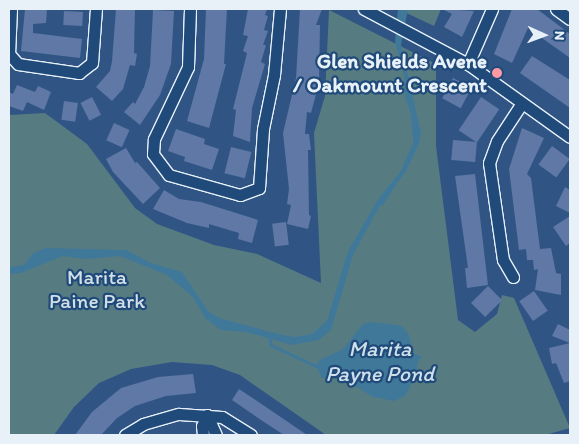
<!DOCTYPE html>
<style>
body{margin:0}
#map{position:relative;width:579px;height:444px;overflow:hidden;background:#305585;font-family:Itim,sans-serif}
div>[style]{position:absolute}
.green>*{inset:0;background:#567c82}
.water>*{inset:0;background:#40789a}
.stream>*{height:2.5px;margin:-1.25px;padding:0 1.25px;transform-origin:1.25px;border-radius:1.25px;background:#40789a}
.building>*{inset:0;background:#5f78a5;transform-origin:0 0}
.roads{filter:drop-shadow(1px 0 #e8f1f8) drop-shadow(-1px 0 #e8f1f8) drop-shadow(0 1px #e8f1f8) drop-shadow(0 -1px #e8f1f8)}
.minor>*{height:11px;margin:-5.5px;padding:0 5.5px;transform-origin:5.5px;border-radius:5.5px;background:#1f4a7a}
.dots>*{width:14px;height:14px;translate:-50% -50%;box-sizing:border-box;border:2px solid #1f4a7a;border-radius:50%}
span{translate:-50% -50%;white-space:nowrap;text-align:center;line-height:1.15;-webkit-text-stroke:4.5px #1f4a7a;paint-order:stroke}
.poi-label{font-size:21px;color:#e8f1f8;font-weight:700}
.right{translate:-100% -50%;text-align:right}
.park-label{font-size:21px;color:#d2dfe6}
.water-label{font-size:22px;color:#cfdfea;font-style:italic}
.frame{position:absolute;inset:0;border:10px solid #e8f1f8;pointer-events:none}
.north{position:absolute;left:519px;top:10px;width:50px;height:50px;-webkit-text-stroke:4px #1f4a7a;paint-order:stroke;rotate:92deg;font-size:14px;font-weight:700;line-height:20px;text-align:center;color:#e8f1f8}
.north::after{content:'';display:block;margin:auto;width:18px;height:22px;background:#e8f1f8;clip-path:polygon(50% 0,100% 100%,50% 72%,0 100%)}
</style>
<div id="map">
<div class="green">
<i style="clip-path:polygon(398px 9px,441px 9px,434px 26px)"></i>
<i style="clip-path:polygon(329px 10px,436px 64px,436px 146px,458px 320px,475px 332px,497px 314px,502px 295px,514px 298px,570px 428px,545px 435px,326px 435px,240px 375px,212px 365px,172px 362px,131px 369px,99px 383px,74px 407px,54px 435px,9px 435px,9px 115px,45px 113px,87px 144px,135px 208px,157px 224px,214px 245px,257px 254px,321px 283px,314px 133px,325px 96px)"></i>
</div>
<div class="water">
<i style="clip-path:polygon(398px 9px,408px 9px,401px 45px,421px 133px,419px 144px,405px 173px,384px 198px,353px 255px,331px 330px,319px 340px,292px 345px,246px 332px,221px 330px,206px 319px,193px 297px,167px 275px,120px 256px,86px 259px,63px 256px,21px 273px,9px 274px,9px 267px,24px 265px,32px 254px,45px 248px,126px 250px,151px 263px,182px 272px,208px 311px,219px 318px,278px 334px,294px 337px,312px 334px,327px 321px,348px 251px,379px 198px,406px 165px,413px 149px,415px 125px,405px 97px,404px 75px,395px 42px)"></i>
<i style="clip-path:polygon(373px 322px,402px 326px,409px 335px,413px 353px,422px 357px,418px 361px,416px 374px,406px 395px,395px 401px,373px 397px,344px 379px,322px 378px,316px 366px,320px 360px,343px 349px,363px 324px)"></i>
</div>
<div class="stream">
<i style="left:412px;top:114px;width:27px;rotate:84deg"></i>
<i style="left:403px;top:168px;width:24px;rotate:-66deg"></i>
<i style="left:381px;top:204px;width:24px;rotate:-57deg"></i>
<i style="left:270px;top:337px;width:8px;rotate:83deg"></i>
<i style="left:271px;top:345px;width:50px;rotate:25deg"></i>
</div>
<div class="building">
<i style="clip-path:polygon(25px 9px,47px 9px,46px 23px,33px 24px,33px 33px,82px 39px,80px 58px,21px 51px)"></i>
<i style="clip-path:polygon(116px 9px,135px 9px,134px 53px,137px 54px,135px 66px,130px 65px,123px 89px,112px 101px,96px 87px,110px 71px,112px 61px)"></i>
<i style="clip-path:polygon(206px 9px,227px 9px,224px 64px,226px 64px,209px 128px,187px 121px,204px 59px)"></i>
<i style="clip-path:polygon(248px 9px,267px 9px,265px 15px,268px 16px,264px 30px,268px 31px,263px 45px,266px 45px,261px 62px,265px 64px,252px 108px,250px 142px,233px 136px,236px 110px,233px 109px,247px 53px,243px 51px,248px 36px,243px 35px)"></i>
<i style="clip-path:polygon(300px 9px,322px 9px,316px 25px,320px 25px,319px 83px,311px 113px,307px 112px,305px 134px,309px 134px,311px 150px,308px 150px,309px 215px,311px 216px,308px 229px,287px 224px,291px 205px,287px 204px,289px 189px,283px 133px,296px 78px)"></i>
<i style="clip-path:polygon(442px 9px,474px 11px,462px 37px,444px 27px,452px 14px)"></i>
<i style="clip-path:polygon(512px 9px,537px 9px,570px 34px,570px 58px,528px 28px,512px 63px,494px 54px)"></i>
<i style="clip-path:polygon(153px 10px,174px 11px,171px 64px,160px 95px,140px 125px,124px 112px,133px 102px,135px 104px,144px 87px,150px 66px)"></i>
<i style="left:64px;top:11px;width:19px;height:14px;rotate:3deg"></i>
<i style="clip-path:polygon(532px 56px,570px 80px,570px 108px,520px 73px)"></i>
<i style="left:453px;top:78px;width:21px;height:23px;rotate:28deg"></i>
<i style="clip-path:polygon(17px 85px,35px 92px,38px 86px,51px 92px,44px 110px,27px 102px,23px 111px,9px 106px,9px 92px,13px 94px)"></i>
<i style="left:92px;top:97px;width:20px;height:13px;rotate:63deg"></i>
<i style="left:481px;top:97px;width:22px;height:40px;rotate:34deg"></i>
<i style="left:64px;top:101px;width:14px;height:19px;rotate:8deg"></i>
<i style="left:114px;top:123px;width:17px;height:19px;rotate:24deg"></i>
<i style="clip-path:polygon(522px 128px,544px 138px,527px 174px,531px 178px,540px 249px,551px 248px,556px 273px,561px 274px,561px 295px,535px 290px,538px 269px,534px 270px,533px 260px,527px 260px,526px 249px,519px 250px,509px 169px)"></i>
<i style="clip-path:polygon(176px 129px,205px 139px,204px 144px,219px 149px,212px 170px,184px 161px,185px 157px,168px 151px)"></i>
<i style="left:453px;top:140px;width:24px;height:20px;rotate:5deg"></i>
<i style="left:552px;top:146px;width:22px;height:23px;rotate:36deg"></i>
<i style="left:231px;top:147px;width:21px;height:27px;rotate:14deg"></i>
<i style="clip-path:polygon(126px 148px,135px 163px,137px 162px,160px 188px,143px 204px,113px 172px,106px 159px)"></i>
<i style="clip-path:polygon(475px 174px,488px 285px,467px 288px,465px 268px,468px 268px,455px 176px)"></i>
<i style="clip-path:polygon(565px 187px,570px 190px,570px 213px,556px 206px)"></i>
<i style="clip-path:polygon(164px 190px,179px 199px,201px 202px,258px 220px,252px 243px,238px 239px,239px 233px,209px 224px,209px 228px,187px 223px,153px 209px)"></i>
<i style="clip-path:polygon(570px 216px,570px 243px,566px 246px,553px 227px)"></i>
<i style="left:286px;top:222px;width:23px;height:14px;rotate:83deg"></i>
<i style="left:488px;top:286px;width:20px;height:24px;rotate:45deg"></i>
<i style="left:534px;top:291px;width:24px;height:18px;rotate:55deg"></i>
<i style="clip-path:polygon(558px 324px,570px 330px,570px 343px,552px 336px)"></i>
<i style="clip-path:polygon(570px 343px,570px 381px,564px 383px,556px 363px,552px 364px,549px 348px)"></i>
<i style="clip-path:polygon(193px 374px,196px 393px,166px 396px,135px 406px,117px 418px,101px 435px,75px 435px,92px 412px,121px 388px,158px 377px)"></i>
<i style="clip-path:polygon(239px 389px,266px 407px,307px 435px,284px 435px,261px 420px,232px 400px)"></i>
</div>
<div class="roads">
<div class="minor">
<i style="left:11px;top:9px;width:45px;rotate:92.5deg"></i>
<i style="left:9px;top:54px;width:13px;rotate:48deg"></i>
<i style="left:18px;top:64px;width:62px;rotate:8.4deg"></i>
<i style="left:79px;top:73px;width:16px;rotate:-38deg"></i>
<i style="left:92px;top:63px;width:54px;rotate:-85.8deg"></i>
<i style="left:190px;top:9px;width:58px;rotate:92deg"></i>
<i style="left:188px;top:67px;width:80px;rotate:115.3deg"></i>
<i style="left:154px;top:139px;width:15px;rotate:94deg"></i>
<i style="left:153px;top:154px;width:26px;rotate:53deg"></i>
<i style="left:169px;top:175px;width:74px;rotate:15.7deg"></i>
<i style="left:240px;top:195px;width:20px;rotate:-20deg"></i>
<i style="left:259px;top:188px;width:59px;rotate:-86.1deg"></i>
<i style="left:263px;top:129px;width:55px;rotate:-78.5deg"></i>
<i style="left:274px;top:75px;width:66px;rotate:-84.8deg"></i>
<i style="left:364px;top:9px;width:118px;rotate:27.9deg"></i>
<i style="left:468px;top:64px;width:125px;rotate:35.6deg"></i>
<i style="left:556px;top:9px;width:17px;rotate:36deg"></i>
<i style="left:468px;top:64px;width:60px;rotate:-66.4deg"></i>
<i style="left:513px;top:277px;width:20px;rotate:-120deg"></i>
<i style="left:503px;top:260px;width:98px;rotate:-98.2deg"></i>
<i style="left:489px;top:163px;width:23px;rotate:-70deg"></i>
<i style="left:497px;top:141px;width:45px;rotate:-56.7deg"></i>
<i style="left:207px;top:415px;width:22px;rotate:66deg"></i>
<i style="left:125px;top:435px;width:21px;rotate:-31deg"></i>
<i style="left:143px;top:424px;width:37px;rotate:-16deg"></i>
<i style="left:179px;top:414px;width:43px;rotate:4deg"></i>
<i style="left:222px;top:417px;width:34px;rotate:32deg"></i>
<i style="left:203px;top:435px;width:9px;rotate:-96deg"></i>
<i style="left:202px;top:426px;width:12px;rotate:-66deg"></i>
</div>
</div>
<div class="dots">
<i style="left:497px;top:73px;background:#ff9aa2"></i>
</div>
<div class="poi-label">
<span class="right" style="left:487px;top:73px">Glen Shields Avene<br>/ Oakmount Crescent</span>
</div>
<div class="park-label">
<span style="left:97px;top:289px">Marita<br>Paine Park</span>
</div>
<div class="water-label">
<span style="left:380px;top:361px">Marita<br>Payne Pond</span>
</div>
<div class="frame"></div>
<div class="north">N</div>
</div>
